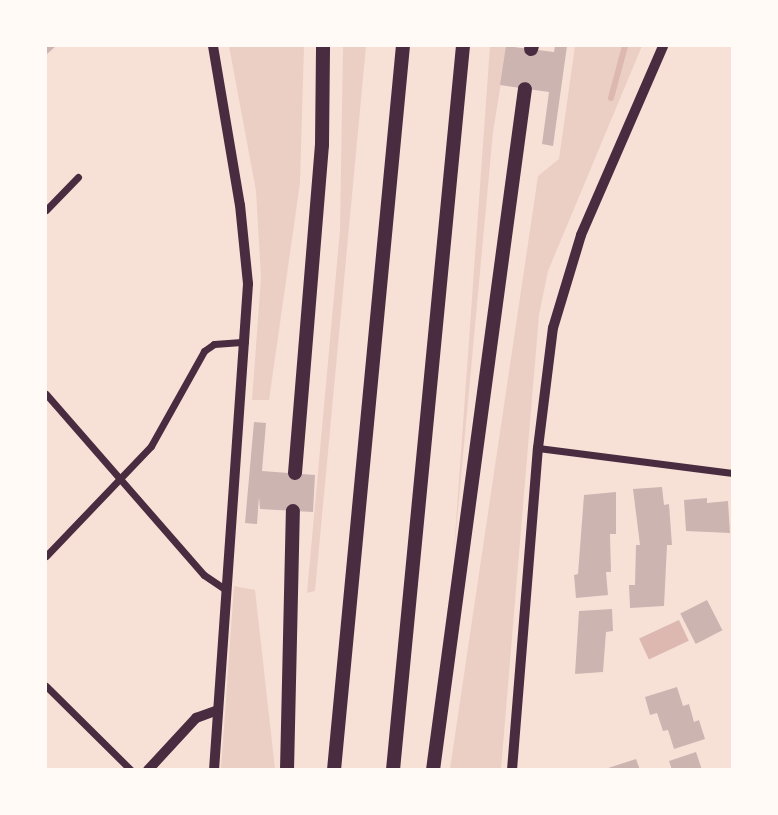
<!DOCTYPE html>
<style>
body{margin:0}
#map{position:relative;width:778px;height:815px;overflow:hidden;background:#f7e1d7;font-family:"DejaVu Sans",sans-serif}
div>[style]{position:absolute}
.green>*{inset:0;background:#ebcfc5}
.water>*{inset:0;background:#dcb8b0;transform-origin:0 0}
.stream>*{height:6px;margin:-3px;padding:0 3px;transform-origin:3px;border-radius:3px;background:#dcb8b0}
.building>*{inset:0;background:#ccb4b1;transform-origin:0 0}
.minor>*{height:7px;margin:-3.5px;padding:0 3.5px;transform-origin:3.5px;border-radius:3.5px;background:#4a2c40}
.tertiary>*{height:10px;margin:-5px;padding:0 5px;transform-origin:5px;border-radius:5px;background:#4a2c40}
.motorway>*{height:14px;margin:-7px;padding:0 7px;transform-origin:7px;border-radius:7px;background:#4a2c40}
span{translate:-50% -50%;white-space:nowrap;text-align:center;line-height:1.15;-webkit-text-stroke:5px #fffaf5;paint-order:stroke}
.frame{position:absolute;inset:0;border:47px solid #fffaf5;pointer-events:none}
</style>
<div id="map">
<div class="green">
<i style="clip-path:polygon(229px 46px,304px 46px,300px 183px,269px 400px,252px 400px,261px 278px,256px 191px)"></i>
<i style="clip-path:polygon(343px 46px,366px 46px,315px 591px,307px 593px,340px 230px)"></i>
<i style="clip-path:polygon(490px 46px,507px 46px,493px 132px,453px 564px)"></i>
<i style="clip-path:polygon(575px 46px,642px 46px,548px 271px,539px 315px,501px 769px,450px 769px,538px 176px,559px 159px)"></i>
<i style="clip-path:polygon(234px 586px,255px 590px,275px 769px,221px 769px)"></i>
</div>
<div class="water">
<i style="left:679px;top:620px;width:23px;height:44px;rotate:65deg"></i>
</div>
<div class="stream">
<i style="left:611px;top:98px;width:54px;rotate:-74.9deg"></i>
</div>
<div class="building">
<i style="clip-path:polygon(46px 46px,56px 46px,47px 54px)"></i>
<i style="clip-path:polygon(506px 46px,554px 52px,555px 46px,567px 46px,553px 146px,542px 144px,549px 92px,500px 85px)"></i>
<i style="clip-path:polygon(254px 422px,266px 423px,262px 471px,315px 475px,313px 512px,260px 509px,259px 497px,257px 524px,245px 523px)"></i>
<i style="clip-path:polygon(662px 487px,664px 505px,669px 504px,672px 545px,667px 545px,664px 606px,630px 608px,629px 585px,635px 585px,636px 545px,640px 545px,633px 489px)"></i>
<i style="clip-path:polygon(616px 492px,616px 534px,610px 534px,611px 572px,606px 572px,608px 595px,576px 598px,574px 575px,578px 574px,584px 495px)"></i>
<i style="clip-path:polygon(707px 498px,707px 503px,728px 501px,730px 533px,686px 531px,684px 500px)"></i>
<i style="left:707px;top:600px;width:34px;height:30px;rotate:63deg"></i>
<i style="clip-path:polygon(612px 609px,613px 631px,606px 632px,603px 672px,575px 674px,579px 611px)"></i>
<i style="clip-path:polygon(677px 687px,683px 706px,689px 704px,694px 722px,699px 720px,705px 739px,674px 749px,668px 730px,663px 731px,657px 713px,650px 715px,645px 697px)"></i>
<i style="clip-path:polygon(696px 752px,702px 770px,672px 770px,669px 761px)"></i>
<i style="clip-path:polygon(636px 759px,640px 770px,605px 770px,605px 769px)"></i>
</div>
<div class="minor">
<i style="left:46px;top:210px;width:46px;rotate:-45.9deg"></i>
<i style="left:46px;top:394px;width:240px;rotate:48.9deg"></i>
<i style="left:204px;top:575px;width:25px;rotate:34deg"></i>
<i style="left:538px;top:448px;width:196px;rotate:7.3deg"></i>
<i style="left:46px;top:556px;width:152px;rotate:-46.3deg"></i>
<i style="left:151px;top:446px;width:109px;rotate:-60.8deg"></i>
<i style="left:204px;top:351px;width:12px;rotate:-35deg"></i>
<i style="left:214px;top:344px;width:31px;rotate:-4deg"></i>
<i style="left:46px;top:686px;width:120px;rotate:44.7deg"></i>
</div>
<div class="tertiary">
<i style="left:213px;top:46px;width:161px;rotate:80.4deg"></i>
<i style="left:240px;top:205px;width:79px;rotate:84.2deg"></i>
<i style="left:248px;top:284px;width:487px;rotate:94deg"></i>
<i style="left:148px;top:770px;width:71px;rotate:-47.3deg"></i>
<i style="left:196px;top:718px;width:23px;rotate:-20deg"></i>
<i style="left:512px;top:770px;width:323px;rotate:-85.4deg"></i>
<i style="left:538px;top:448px;width:121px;rotate:-82.9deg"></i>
<i style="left:553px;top:328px;width:97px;rotate:-73.2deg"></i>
<i style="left:581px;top:235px;width:206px;rotate:-66.5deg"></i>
</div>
<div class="motorway">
<i style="left:531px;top:49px;width:3px;rotate:-72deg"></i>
<i style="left:295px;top:473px;width:329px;rotate:-85.3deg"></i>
<i style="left:322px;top:145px;width:99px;rotate:-89.4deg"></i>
<i style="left:287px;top:770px;width:259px;rotate:-88.7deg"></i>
<i style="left:334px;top:770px;width:727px;rotate:-84.56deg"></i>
<i style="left:393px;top:770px;width:727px;rotate:-84.48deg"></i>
<i style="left:433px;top:770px;width:687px;rotate:-82.31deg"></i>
</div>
<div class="frame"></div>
</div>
